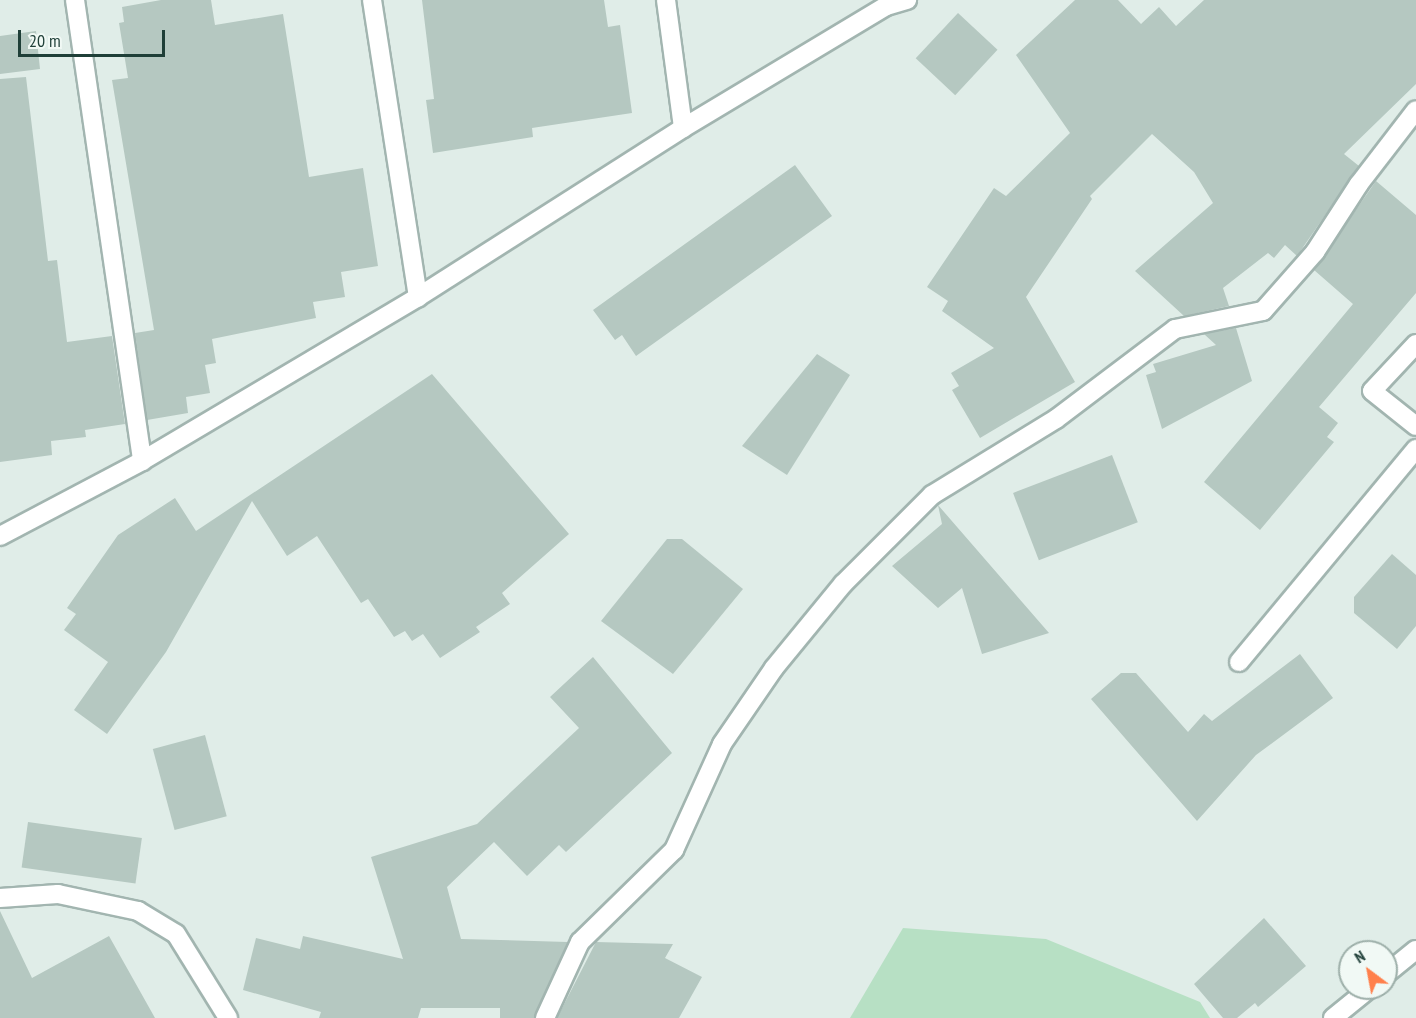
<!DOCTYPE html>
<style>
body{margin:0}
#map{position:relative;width:1416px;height:1018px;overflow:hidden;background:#e0ede8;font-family:"PT Sans Narrow",sans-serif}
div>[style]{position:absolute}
.green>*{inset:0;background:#b7e0c4}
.building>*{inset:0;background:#b5c8c1;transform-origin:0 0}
.roads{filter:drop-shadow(2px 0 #a2b5b0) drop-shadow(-2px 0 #a2b5b0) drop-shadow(0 2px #a2b5b0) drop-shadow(0 -2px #a2b5b0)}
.street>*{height:18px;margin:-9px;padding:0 9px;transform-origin:9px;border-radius:9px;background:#fff}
span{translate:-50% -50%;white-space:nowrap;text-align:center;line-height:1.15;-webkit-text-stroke:6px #f1f9f5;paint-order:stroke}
.north{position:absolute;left:1338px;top:940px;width:60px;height:60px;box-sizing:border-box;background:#f1f9f5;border:2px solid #9dafa9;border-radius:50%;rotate:328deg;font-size:16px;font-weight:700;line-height:24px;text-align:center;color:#1f3f38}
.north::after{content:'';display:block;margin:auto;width:21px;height:27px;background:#ff804c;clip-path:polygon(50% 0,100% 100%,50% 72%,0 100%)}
.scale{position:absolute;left:18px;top:30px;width:147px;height:27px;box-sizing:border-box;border:3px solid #1f3f38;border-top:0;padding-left:8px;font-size:18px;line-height:21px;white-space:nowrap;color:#1f3f38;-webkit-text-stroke:4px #f1f9f5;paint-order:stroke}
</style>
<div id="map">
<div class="green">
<i style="clip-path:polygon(903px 928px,1046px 939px,1200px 1002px,1210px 1018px,850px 1018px)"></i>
</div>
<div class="building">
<i style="clip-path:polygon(161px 0,211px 0,215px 25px,283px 14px,309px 177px,363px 168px,378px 266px,341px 272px,345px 297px,313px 302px,316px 318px,212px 339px,216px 363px,205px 365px,210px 393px,186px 397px,188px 413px,147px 420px,135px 333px,154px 330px,112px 80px,128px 78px,119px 23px,124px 22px,122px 7px)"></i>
<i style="clip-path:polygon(422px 0,604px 0,608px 27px,620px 25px,632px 113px,532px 128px,533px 137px,433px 153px,426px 100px,434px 99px)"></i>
<i style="clip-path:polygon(1075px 0,1118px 0,1141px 24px,1159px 7px,1176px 26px,1204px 0,1416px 0,1416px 84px,1344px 154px,1359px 166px,1297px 256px,1285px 245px,1274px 258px,1268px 253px,1223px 288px,1229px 306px,1184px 316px,1135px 271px,1213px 203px,1194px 172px,1152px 134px,1090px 196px,1092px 199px,1026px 297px,1075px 382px,980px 438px,952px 390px,959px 386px,951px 373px,994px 348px,942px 311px,948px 301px,927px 287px,994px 188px,1006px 196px,1070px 133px,1016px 55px)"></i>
<i style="left:958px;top:13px;width:54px;height:62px;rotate:43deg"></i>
<i style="clip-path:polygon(36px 31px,40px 69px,0 74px,0 36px)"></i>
<i style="clip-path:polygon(26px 77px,48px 261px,57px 260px,67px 342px,112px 336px,125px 424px,85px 430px,86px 437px,51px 441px,52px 455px,0 462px,0 79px)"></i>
<i style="clip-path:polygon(795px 165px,832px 216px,636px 356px,622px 335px,615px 340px,593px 310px)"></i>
<i style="clip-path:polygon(1376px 181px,1416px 215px,1416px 293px,1319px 407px,1338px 423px,1327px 437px,1334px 442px,1260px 530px,1204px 482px,1353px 304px,1314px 270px)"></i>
<i style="clip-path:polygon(1236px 328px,1252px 381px,1162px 429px,1146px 375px,1156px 372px,1153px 364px,1216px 345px,1204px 334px)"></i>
<i style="clip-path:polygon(817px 354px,850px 375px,787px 475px,742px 446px)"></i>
<i style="clip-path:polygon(432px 374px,569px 534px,502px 593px,510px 604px,476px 627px,480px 632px,440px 658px,423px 634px,412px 641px,405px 631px,394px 637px,368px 599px,361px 603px,317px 536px,287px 556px,252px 501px,166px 652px,107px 734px,74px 710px,108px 662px,64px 630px,76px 614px,67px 608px,118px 535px,175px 498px,196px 531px)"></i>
<i style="left:1112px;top:455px;width:72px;height:106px;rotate:69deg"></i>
<i style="clip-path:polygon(938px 505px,1049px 633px,982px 654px,962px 588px,938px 608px,892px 566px,942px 524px)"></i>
<i style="clip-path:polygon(667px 539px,682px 539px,743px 589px,673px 674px,601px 621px)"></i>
<i style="clip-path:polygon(1392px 554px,1416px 575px,1416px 626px,1397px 649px,1354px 613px,1354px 597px)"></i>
<i style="clip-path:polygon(1300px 654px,1333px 698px,1256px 755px,1197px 821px,1091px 699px,1121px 673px,1136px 673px,1188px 732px,1204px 714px,1212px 721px)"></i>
<i style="clip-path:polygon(593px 657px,672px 753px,566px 852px,559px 845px,527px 876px,494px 842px,447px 887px,461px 939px,568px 942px,534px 1018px,500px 1018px,500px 1008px,421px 1008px,418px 1018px,319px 1018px,321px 1012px,243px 990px,256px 938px,300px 949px,303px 936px,403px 959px,371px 857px,477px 824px,579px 728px,550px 697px)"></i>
<i style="left:205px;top:735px;width:84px;height:54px;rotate:75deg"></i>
<i style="left:28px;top:822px;width:115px;height:46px;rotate:8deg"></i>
<i style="clip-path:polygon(0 911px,32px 978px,109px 936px,155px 1018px,0 1018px)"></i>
<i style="clip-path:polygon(1264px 918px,1306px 966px,1258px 1007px,1255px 1003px,1237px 1018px,1223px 1018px,1194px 984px)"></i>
<i style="clip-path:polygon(596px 942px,673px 944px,665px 958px,702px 977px,679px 1018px,557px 1018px)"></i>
</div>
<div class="roads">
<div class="street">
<i style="left:75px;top:0;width:466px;rotate:81.7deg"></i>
<i style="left:372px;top:0;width:301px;rotate:81.2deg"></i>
<i style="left:666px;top:0;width:129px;rotate:82.4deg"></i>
<i style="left:1416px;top:344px;width:64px;rotate:133.1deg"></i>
<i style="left:1372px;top:391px;width:56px;rotate:38.5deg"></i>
<i style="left:0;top:536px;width:161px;rotate:-27.8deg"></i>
<i style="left:142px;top:461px;width:321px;rotate:-30.7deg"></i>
<i style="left:418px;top:297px;width:314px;rotate:-32.5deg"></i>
<i style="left:683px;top:128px;width:237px;rotate:-31deg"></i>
<i style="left:886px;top:6px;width:22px;rotate:-16deg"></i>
<i style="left:1239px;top:662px;width:277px;rotate:-50.3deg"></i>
<i style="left:0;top:898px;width:58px;rotate:-3.9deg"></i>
<i style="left:58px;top:894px;width:82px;rotate:12deg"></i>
<i style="left:138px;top:911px;width:44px;rotate:31.2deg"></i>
<i style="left:176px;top:934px;width:99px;rotate:58.2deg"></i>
<i style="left:1386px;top:974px;width:38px;rotate:-39deg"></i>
<i style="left:545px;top:1018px;width:84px;rotate:-65.3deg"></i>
<i style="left:580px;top:942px;width:132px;rotate:-44.4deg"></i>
<i style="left:674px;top:850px;width:116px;rotate:-65.6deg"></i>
<i style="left:722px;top:744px;width:92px;rotate:-55.6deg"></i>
<i style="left:774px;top:668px;width:109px;rotate:-50.6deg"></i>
<i style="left:843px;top:584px;width:126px;rotate:-45deg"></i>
<i style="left:932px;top:495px;width:145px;rotate:-31.5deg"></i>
<i style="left:1056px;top:419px;width:149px;rotate:-37.1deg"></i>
<i style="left:1175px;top:329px;width:90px;rotate:-11.6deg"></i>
<i style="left:1263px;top:311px;width:79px;rotate:-48.6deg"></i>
<i style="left:1315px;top:252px;width:81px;rotate:-57.1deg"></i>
<i style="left:1359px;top:184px;width:93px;rotate:-52.4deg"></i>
<i style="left:1333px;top:1018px;width:48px;rotate:-39deg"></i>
</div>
</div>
<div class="north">N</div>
<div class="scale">20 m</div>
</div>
